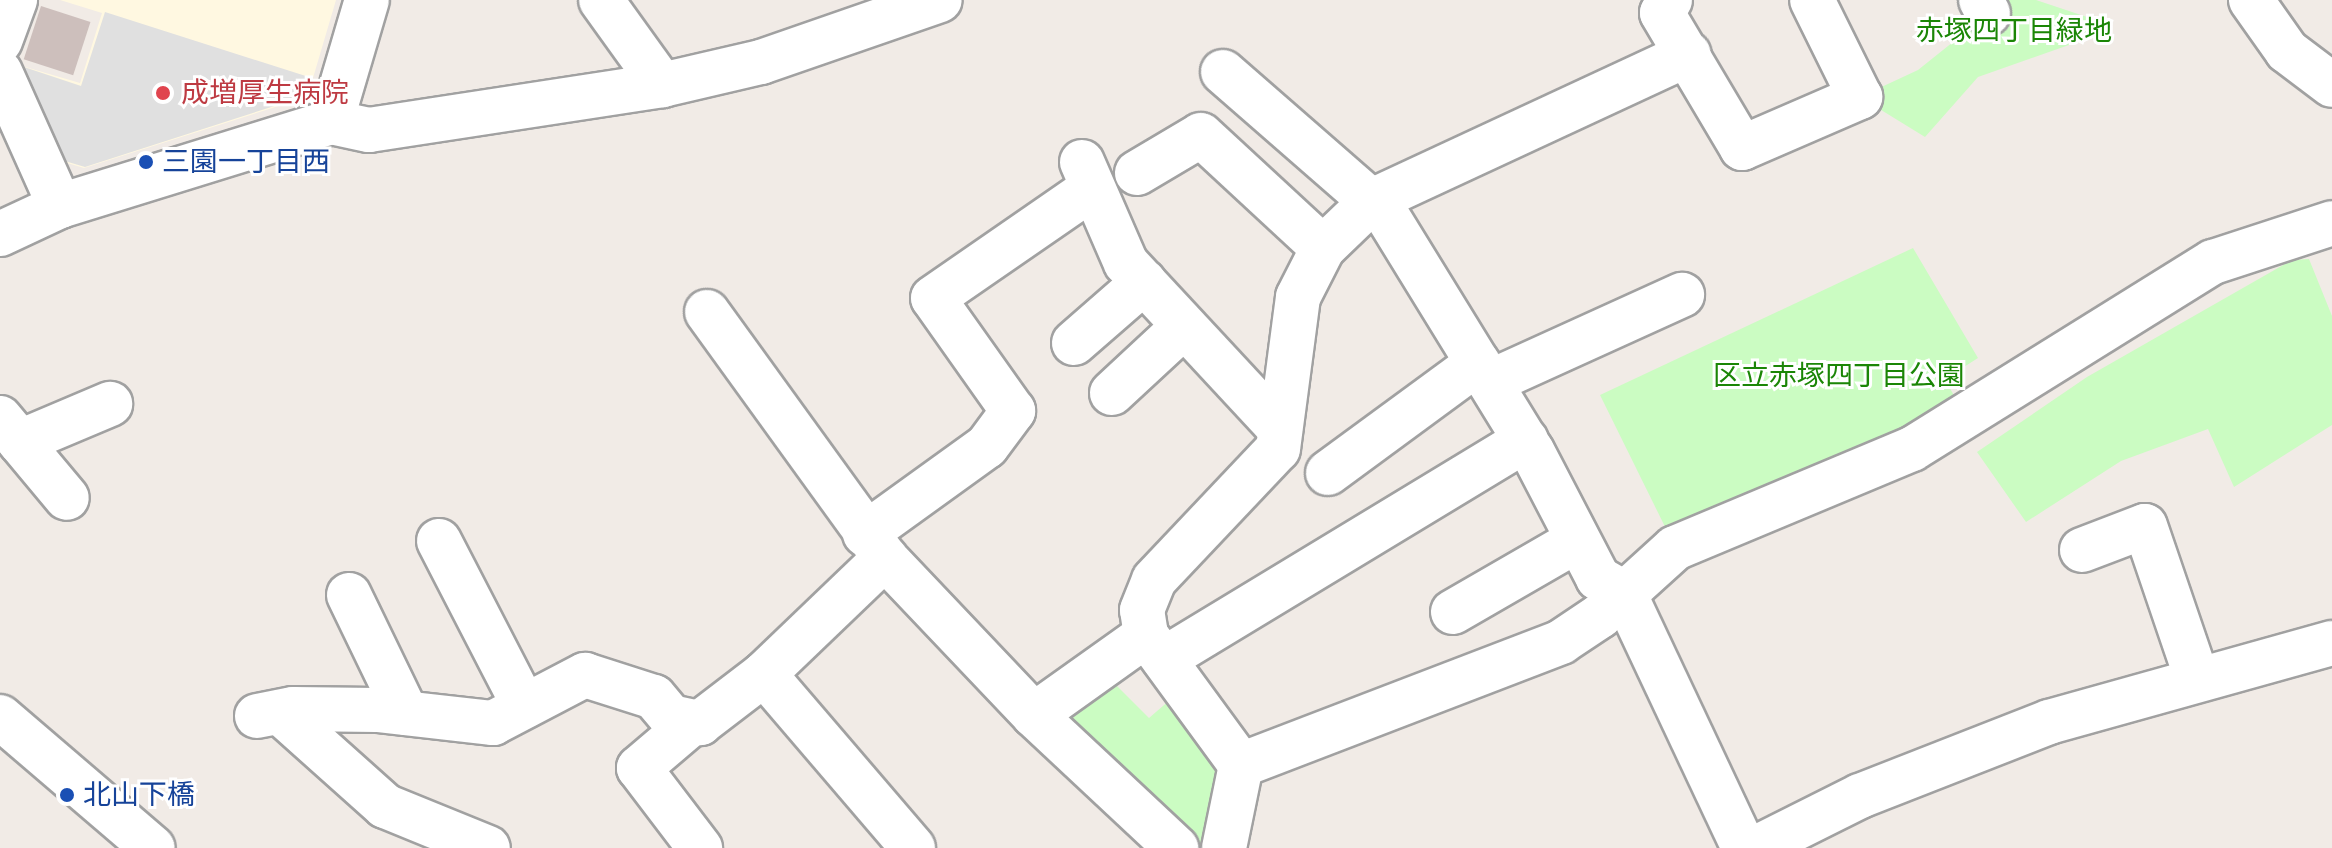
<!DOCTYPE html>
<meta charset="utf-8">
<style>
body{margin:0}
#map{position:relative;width:2332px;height:848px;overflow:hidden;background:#f1ebe6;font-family:"Fira Sans","Noto Sans JP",sans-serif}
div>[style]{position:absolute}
.education>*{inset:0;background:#fff8e1}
.park>*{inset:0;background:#cbfcc2}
.parking>*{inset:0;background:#e0e0e0}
.building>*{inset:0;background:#cdbfbc;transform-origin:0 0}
.roads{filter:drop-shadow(2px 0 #a1a1a1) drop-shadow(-2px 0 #a1a1a1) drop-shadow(0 2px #a1a1a1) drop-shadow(0 -2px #a1a1a1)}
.minor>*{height:44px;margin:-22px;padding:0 22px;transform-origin:22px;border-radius:22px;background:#fff}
.dots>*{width:22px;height:22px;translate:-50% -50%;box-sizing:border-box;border:4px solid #fff;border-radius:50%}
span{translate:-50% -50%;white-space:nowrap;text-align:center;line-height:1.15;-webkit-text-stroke:6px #fff;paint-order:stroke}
.park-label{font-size:28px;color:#1b8606}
.health-label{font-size:28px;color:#be3a42}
.left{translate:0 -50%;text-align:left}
.transit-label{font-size:28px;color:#164399}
</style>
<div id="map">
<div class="education">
<i style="clip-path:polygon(60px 0,336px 0,313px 78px,288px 103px,84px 168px,57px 160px,15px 64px,80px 83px,102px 13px)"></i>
</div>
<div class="park">
<i style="clip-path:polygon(1981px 0,2036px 0,2093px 19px,2086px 39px,1978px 77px,1925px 137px,1860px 97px,1918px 70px,1988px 14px)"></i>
<i style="clip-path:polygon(1913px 248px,1978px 358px,1945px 379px,1959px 405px,1674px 545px,1600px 395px)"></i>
<i style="clip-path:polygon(2309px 259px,2332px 316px,2332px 425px,2234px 487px,2208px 429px,2121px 461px,2026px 522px,1977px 452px,2087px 377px,2292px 260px)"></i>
<i style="clip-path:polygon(1104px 673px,1149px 718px,1178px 693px,1232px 763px,1214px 848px,1186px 848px,1042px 715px)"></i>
</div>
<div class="parking">
<i style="clip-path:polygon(105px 12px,312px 78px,287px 102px,85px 167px,58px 159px,18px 65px,81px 86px)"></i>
</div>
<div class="building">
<i style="left:41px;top:6px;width:52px;height:56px;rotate:18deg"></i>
</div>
<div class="roads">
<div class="minor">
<i style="left:601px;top:0;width:105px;rotate:54.3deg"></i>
<i style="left:1670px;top:0;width:15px;rotate:122deg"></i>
<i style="left:1662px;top:13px;width:157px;rotate:59.3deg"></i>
<i style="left:1742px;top:148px;width:129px;rotate:-23.4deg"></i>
<i style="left:1860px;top:97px;width:108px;rotate:-116.3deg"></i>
<i style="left:1981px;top:0;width:15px;rotate:62deg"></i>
<i style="left:2251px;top:0;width:62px;rotate:54.8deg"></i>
<i style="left:2287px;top:51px;width:56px;rotate:37.1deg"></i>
<i style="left:0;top:41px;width:44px;rotate:-69.9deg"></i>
<i style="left:0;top:72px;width:147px;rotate:65.9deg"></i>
<i style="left:1223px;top:72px;width:216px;rotate:41.1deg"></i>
<i style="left:1386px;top:214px;width:278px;rotate:58.4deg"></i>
<i style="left:1532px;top:451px;width:143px;rotate:62.5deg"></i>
<i style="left:1598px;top:578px;width:30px;rotate:30deg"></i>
<i style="left:1624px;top:593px;width:282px;rotate:64.8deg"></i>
<i style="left:331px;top:122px;width:39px;rotate:12deg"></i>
<i style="left:369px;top:130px;width:296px;rotate:-8.7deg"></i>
<i style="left:662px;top:85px;width:102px;rotate:-13.1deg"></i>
<i style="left:761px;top:62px;width:189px;rotate:-19.1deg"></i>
<i style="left:1082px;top:162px;width:110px;rotate:66.5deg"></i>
<i style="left:1126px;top:263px;width:226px;rotate:47.1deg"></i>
<i style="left:1137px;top:173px;width:74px;rotate:-30.7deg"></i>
<i style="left:1201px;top:135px;width:166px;rotate:42.8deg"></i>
<i style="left:0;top:234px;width:66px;rotate:-25deg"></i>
<i style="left:60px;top:206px;width:284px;rotate:-17.2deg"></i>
<i style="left:331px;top:122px;width:127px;rotate:-73.6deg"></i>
<i style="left:707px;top:312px;width:304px;rotate:54.1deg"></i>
<i style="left:885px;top:558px;width:216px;rotate:46.5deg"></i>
<i style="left:1034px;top:715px;width:195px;rotate:43.1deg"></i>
<i style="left:1074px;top:343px;width:93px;rotate:-41.1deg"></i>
<i style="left:1490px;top:382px;width:211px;rotate:-24.4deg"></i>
<i style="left:1112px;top:393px;width:98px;rotate:-42.9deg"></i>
<i style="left:0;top:418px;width:104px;rotate:50.1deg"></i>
<i style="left:20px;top:442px;width:98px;rotate:-22.9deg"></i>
<i style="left:1328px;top:473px;width:186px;rotate:-36.3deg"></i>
<i style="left:865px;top:534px;width:150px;rotate:-35.8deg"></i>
<i style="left:987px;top:446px;width:44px;rotate:-53.4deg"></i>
<i style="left:1013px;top:411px;width:138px;rotate:-125.3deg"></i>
<i style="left:933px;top:298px;width:192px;rotate:-34.6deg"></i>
<i style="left:439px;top:541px;width:186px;rotate:62.7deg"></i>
<i style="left:2082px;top:550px;width:67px;rotate:-20.9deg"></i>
<i style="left:2145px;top:526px;width:162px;rotate:71.2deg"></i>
<i style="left:349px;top:595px;width:131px;rotate:64.2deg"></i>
<i style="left:1453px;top:612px;width:142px;rotate:-30deg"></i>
<i style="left:1164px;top:659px;width:423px;rotate:-31.2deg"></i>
<i style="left:764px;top:674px;width:229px;rotate:49.4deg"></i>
<i style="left:280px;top:712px;width:141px;rotate:41.8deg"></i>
<i style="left:385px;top:806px;width:111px;rotate:22.2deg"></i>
<i style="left:1034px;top:715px;width:138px;rotate:-35.5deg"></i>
<i style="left:257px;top:716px;width:37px;rotate:-11deg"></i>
<i style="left:293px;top:709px;width:84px;rotate:0.7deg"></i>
<i style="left:377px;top:710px;width:117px;rotate:6.4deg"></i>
<i style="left:493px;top:723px;width:104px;rotate:-27.6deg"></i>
<i style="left:585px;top:675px;width:72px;rotate:17.7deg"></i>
<i style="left:654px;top:697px;width:26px;rotate:50deg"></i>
<i style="left:671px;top:717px;width:30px;rotate:12deg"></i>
<i style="left:700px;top:723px;width:81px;rotate:-37.4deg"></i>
<i style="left:764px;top:674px;width:168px;rotate:-43.8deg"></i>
<i style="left:0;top:717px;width:201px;rotate:40.6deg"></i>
<i style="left:693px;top:722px;width:71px;rotate:139.6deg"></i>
<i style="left:639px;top:768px;width:101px;rotate:52.7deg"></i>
<i style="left:1241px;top:765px;width:161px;rotate:-126.2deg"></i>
<i style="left:1146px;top:635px;width:25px;rotate:-99deg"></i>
<i style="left:1142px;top:610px;width:32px;rotate:-68deg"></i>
<i style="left:1154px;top:580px;width:180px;rotate:-46.6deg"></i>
<i style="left:1278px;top:449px;width:153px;rotate:-82.5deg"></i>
<i style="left:1298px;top:297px;width:55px;rotate:-63deg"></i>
<i style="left:1323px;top:248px;width:68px;rotate:-43.8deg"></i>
<i style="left:1372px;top:201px;width:349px;rotate:-24.9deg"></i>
<i style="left:1224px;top:848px;width:85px;rotate:-78.4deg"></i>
<i style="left:1241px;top:765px;width:343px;rotate:-21deg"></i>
<i style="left:1561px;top:642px;width:47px;rotate:-33.7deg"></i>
<i style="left:1600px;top:616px;width:101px;rotate:-42.2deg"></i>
<i style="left:1675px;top:548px;width:257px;rotate:-22.7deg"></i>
<i style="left:1912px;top:449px;width:354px;rotate:-31.9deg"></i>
<i style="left:2213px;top:262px;width:125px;rotate:-18.1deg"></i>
<i style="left:1756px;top:848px;width:116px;rotate:-26.6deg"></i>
<i style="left:1860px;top:796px;width:203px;rotate:-21.4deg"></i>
<i style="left:2049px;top:722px;width:294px;rotate:-15.6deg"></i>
</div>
</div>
<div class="dots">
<i style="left:163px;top:93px;background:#e0444e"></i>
<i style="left:146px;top:162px;background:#1a4fb4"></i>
<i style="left:67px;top:795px;background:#1a4fb4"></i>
</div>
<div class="park-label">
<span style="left:2014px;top:31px">赤塚四丁目緑地</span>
<span style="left:1839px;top:376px">区立赤塚四丁目公園</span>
</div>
<div class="health-label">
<span class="left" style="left:181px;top:93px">成増厚生病院</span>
</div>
<div class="transit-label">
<span class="left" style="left:162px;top:162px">三園一丁目西</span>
<span class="left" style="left:83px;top:795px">北山下橋</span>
</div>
</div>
